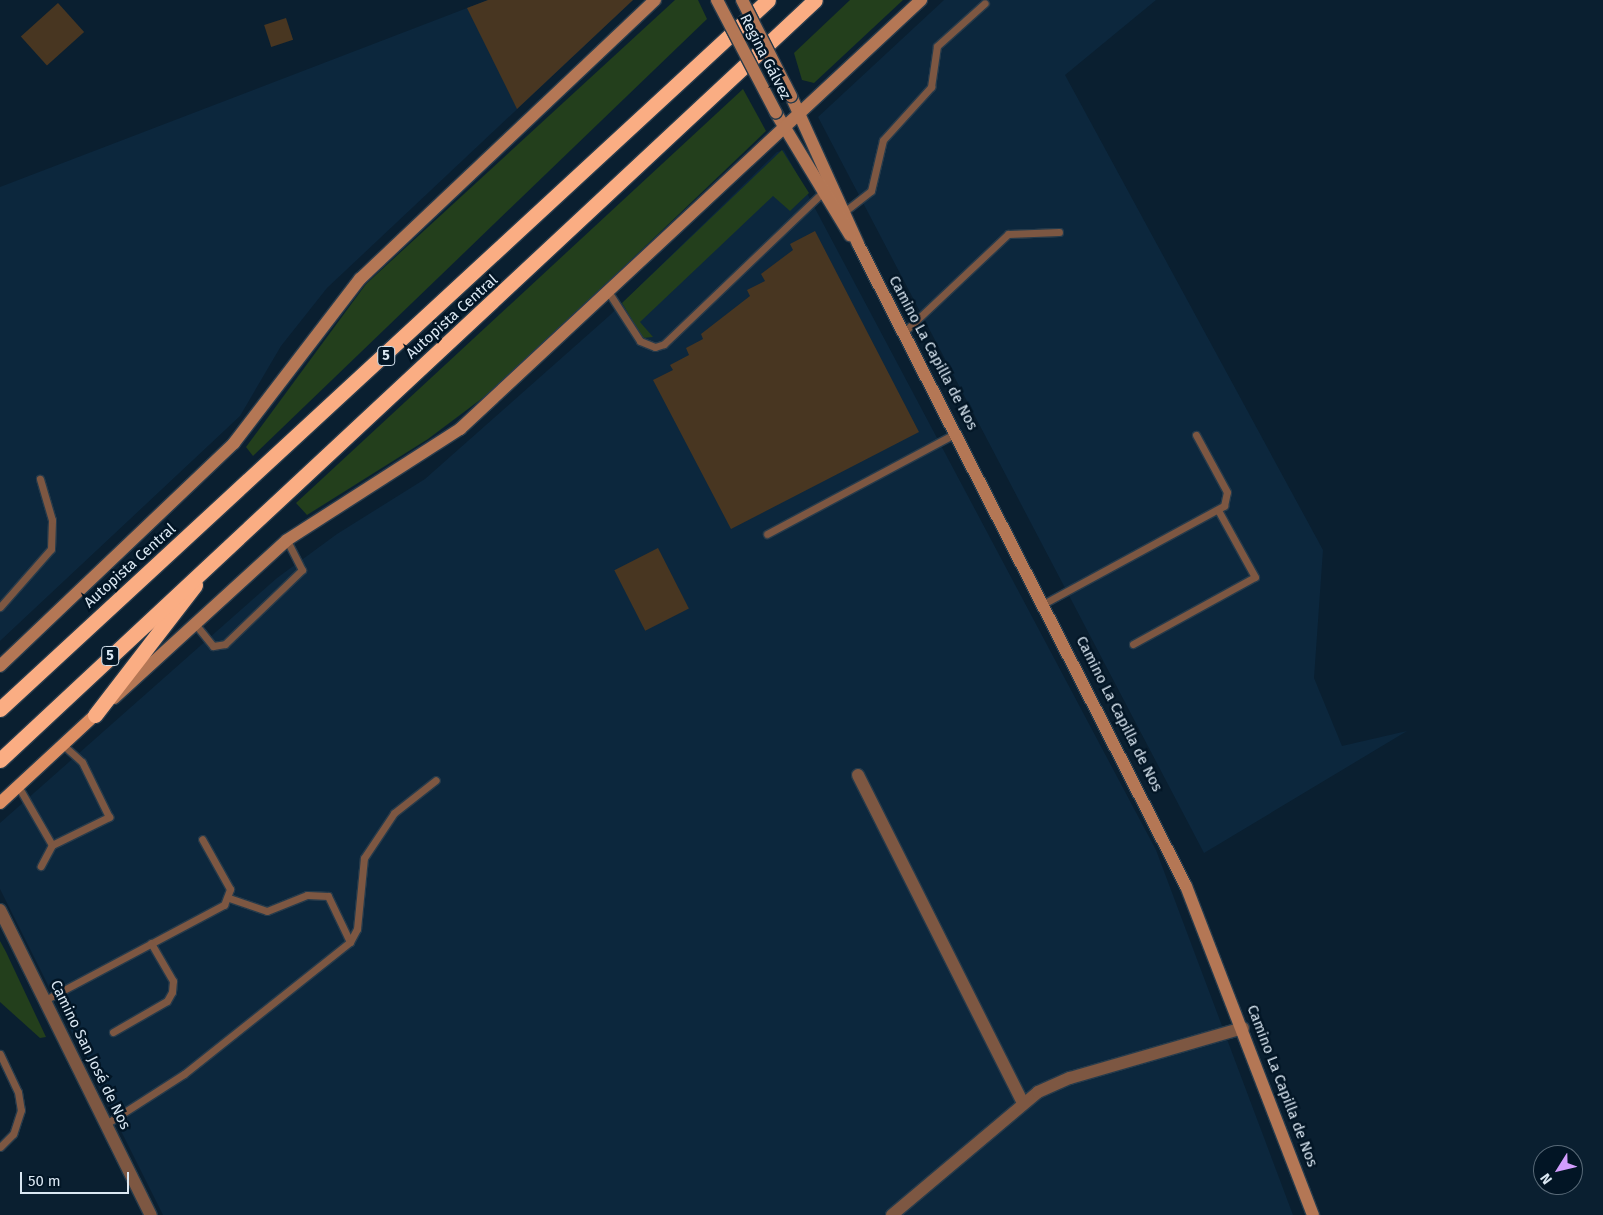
<!DOCTYPE html>
<meta charset="utf-8">
<style>
body{margin:0}
#map{position:relative;width:1603px;height:1215px;overflow:hidden;background:#0a1f30;font-family:"Fira Sans",sans-serif}
div>[style]{position:absolute}
.built>*{inset:0;background:#0c273d}
.green>*{inset:0;background:#233f1c}
.building>*{inset:0;background:#483621;transform-origin:0 0}
.roads{filter:drop-shadow(1px 0 #273b4b) drop-shadow(-1px 0 #273b4b) drop-shadow(0 1px #273b4b) drop-shadow(0 -1px #273b4b)}
.lane>*{height:7px;margin:-3.5px;padding:0 3.5px;transform-origin:3.5px;border-radius:3.5px;background:#7d5742}
.street>*{height:12px;margin:-6px;padding:0 6px;transform-origin:6px;border-radius:6px;background:#7d5742}
.secondary>*{height:12px;margin:-6px;padding:0 6px;transform-origin:6px;border-radius:6px;background:#b47755}
.primary>*{height:12px;margin:-6px;padding:0 6px;transform-origin:6px;border-radius:6px;background:#df9064}
.highway>*{height:15px;margin:-7.5px;padding:0 7.5px;transform-origin:7.5px;border-radius:7.5px;background:#faad83}
.bridges{filter:drop-shadow(1px 0 #273b4b) drop-shadow(-1px 0 #273b4b) drop-shadow(0 1px #273b4b) drop-shadow(0 -1px #273b4b)}
.secondary-bridge>*{height:12px;margin:-6px;padding:0 6px;transform-origin:6px;border-radius:6px;background:#b47755}
span{translate:-50% -50%;white-space:nowrap;text-align:center;line-height:1.15;-webkit-text-stroke:5px #021525;paint-order:stroke}
.shield-label span{padding:1px 4px;background:#021525;border:1px solid;border-radius:4px;-webkit-text-stroke-width:0}
.shield-label{font-size:14px;color:#dae7f2;font-weight:700}
.street-label{font-size:15px;color:#dae7f2}
.north{position:absolute;left:1533px;top:1145px;width:50px;height:50px;box-sizing:border-box;background:#021525;border:1px solid #586977;border-radius:50%;rotate:234deg;font-size:14px;font-weight:700;line-height:20px;text-align:center;color:#dae7f2}
.north::after{content:'';display:block;margin:auto;width:18px;height:22px;background:#d29dfd;clip-path:polygon(50% 0,100% 100%,50% 72%,0 100%)}
.scale{position:absolute;left:20px;top:1172px;width:109px;height:22px;box-sizing:border-box;border:2px solid #dae7f2;border-top:0;padding-left:6px;font-size:15px;line-height:18px;white-space:nowrap;color:#dae7f2;-webkit-text-stroke:4px #021525;paint-order:stroke}
</style>
<div id="map">
<div class="built">
<i style="clip-path:polygon(488px 0,633px 0,327px 288px,281px 346px,240px 416px,0 641px,0 187px)"></i>
<i style="clip-path:polygon(944px 0,1156px 0,1065px 75px,1323px 550px,1314px 678px,1342px 746px,1407px 731px,1204px 853px,818px 117px)"></i>
<i style="clip-path:polygon(784px 150px,1156px 850px,1293px 1215px,163px 1215px,0 889px,0 823px,277px 578px,337px 534px,425px 479px,609px 316px,777px 152px)"></i>
</div>
<div class="green">
<i style="clip-path:polygon(675px 0,698px 0,707px 19px,253px 456px,246px 447px,366px 284px)"></i>
<i style="clip-path:polygon(850px 0,903px 0,814px 83px,802px 80px,794px 53px)"></i>
<i style="clip-path:polygon(743px 89px,766px 131px,500px 385px,428px 439px,307px 515px,296px 503px)"></i>
<i style="clip-path:polygon(782px 150px,809px 193px,790px 211px,773px 196px,640px 322px,653px 337px,643px 338px,622px 303px)"></i>
<i style="clip-path:polygon(0 941px,6px 952px,46px 1037px,40px 1038px,0 1002px)"></i>
</div>
<div class="building">
<i style="clip-path:polygon(488px 0,633px 0,517px 109px,467px 8px)"></i>
<i style="left:58px;top:3px;width:39px;height:50px;rotate:48deg"></i>
<i style="left:286px;top:18px;width:23px;height:23px;rotate:72deg"></i>
<i style="clip-path:polygon(815px 231px,919px 432px,731px 529px,653px 380px,673px 370px,670px 365px,689px 355px,686px 348px,703px 339px,701px 334px,750px 296px,747px 290px,765px 281px,761px 274px,793px 250px,790px 244px)"></i>
<i style="left:658px;top:548px;width:68px;height:49px;rotate:63deg"></i>
</div>
<div class="roads">
<div class="lane">
<i style="left:844px;top:212px;width:34px;rotate:-38deg"></i>
<i style="left:871px;top:191px;width:52px;rotate:-76.8deg"></i>
<i style="left:883px;top:140px;width:72px;rotate:-47.8deg"></i>
<i style="left:931px;top:87px;width:41px;rotate:-81.7deg"></i>
<i style="left:937px;top:46px;width:64px;rotate:-41.9deg"></i>
<i style="left:609px;top:293px;width:57px;rotate:57.1deg"></i>
<i style="left:640px;top:341px;width:16px;rotate:22deg"></i>
<i style="left:655px;top:347px;width:9px;rotate:-18deg"></i>
<i style="left:664px;top:344px;width:217px;rotate:-43.7deg"></i>
<i style="left:904px;top:332px;width:143px;rotate:-43.3deg"></i>
<i style="left:1008px;top:234px;width:51px;rotate:-2.2deg"></i>
<i style="left:767px;top:534px;width:214px;rotate:-28.1deg"></i>
<i style="left:1045px;top:603px;width:204px;rotate:-28.5deg"></i>
<i style="left:1224px;top:506px;width:14px;rotate:-78deg"></i>
<i style="left:1227px;top:492px;width:65px;rotate:-118.5deg"></i>
<i style="left:0;top:607px;width:77px;rotate:-48.7deg"></i>
<i style="left:51px;top:549px;width:29px;rotate:-88deg"></i>
<i style="left:52px;top:520px;width:43px;rotate:-106.3deg"></i>
<i style="left:196px;top:625px;width:27px;rotate:51deg"></i>
<i style="left:213px;top:646px;width:12px;rotate:-9deg"></i>
<i style="left:225px;top:644px;width:107px;rotate:-43.9deg"></i>
<i style="left:302px;top:570px;width:34px;rotate:-117deg"></i>
<i style="left:1133px;top:644px;width:139px;rotate:-28.8deg"></i>
<i style="left:1255px;top:577px;width:77px;rotate:-118.9deg"></i>
<i style="left:18px;top:786px;width:68px;rotate:60deg"></i>
<i style="left:52px;top:845px;width:24px;rotate:118deg"></i>
<i style="left:52px;top:845px;width:64px;rotate:-26.2deg"></i>
<i style="left:109px;top:817px;width:61px;rotate:-116.1deg"></i>
<i style="left:82px;top:762px;width:25px;rotate:-138deg"></i>
<i style="left:229px;top:898px;width:40px;rotate:18.9deg"></i>
<i style="left:267px;top:911px;width:43px;rotate:-21.8deg"></i>
<i style="left:307px;top:895px;width:21px;rotate:3deg"></i>
<i style="left:328px;top:896px;width:51px;rotate:64.4deg"></i>
<i style="left:45px;top:1000px;width:203px;rotate:-28deg"></i>
<i style="left:224px;top:905px;width:17px;rotate:-69deg"></i>
<i style="left:230px;top:889px;width:57px;rotate:-119.2deg"></i>
<i style="left:113px;top:1032px;width:62px;rotate:-29.9deg"></i>
<i style="left:167px;top:1001px;width:10px;rotate:-61deg"></i>
<i style="left:172px;top:992px;width:11px;rotate:-85deg"></i>
<i style="left:173px;top:981px;width:44px;rotate:-120.1deg"></i>
<i style="left:0;top:1054px;width:42px;rotate:64.7deg"></i>
<i style="left:18px;top:1092px;width:18px;rotate:81deg"></i>
<i style="left:21px;top:1110px;width:25px;rotate:108deg"></i>
<i style="left:13px;top:1134px;width:18px;rotate:135deg"></i>
<i style="left:106px;top:1124px;width:93px;rotate:-32.7deg"></i>
<i style="left:184px;top:1074px;width:212px;rotate:-38.5deg"></i>
<i style="left:350px;top:942px;width:15px;rotate:-62deg"></i>
<i style="left:357px;top:929px;width:71px;rotate:-84.4deg"></i>
<i style="left:364px;top:858px;width:54px;rotate:-56.3deg"></i>
<i style="left:394px;top:813px;width:53px;rotate:-38.2deg"></i>
</div>
<div class="street">
<i style="left:858px;top:775px;width:367px;rotate:63.3deg"></i>
<i style="left:0;top:910px;width:340px;rotate:63.7deg"></i>
<i style="left:892px;top:1215px;width:191px;rotate:-40.1deg"></i>
<i style="left:1038px;top:1092px;width:35px;rotate:-24deg"></i>
<i style="left:1070px;top:1078px;width:180px;rotate:-16.1deg"></i>
</div>
<div class="secondary">
<i style="left:791px;top:96px;width:162px;rotate:65.6deg"></i>
<i style="left:858px;top:244px;width:721px;rotate:62.94deg"></i>
<i style="left:1186px;top:886px;width:353px;rotate:68.9deg"></i>
<i style="left:776px;top:113px;width:143px;rotate:58.8deg"></i>
<i style="left:0;top:666px;width:323px;rotate:-43.6deg"></i>
<i style="left:234px;top:443px;width:207px;rotate:-52.5deg"></i>
<i style="left:360px;top:279px;width:406px;rotate:-43.4deg"></i>
<i style="left:114px;top:698px;width:234px;rotate:-42.4deg"></i>
<i style="left:287px;top:540px;width:206px;rotate:-32.7deg"></i>
<i style="left:460px;top:429px;width:630px;rotate:-42.94deg"></i>
</div>
<div class="primary">
<i style="left:0;top:803px;width:129px;rotate:-42.8deg"></i>
</div>
<div class="highway">
<i style="left:0;top:709px;width:1045px;rotate:-42.71deg"></i>
<i style="left:95px;top:715px;width:164px;rotate:-52.4deg"></i>
<i style="left:0;top:760px;width:1114px;rotate:-43deg"></i>
</div>
</div>
<div class="bridges">
<div class="secondary-bridge">
<i style="left:717px;top:0;width:127px;rotate:62.4deg"></i>
<i style="left:742px;top:0;width:108px;rotate:63deg"></i>
</div>
</div>
<div class="shield-label">
<span style="left:386px;top:356px">5</span>
<span style="left:110px;top:656px">5</span>
</div>
<div class="street-label">
<span style="left:765px;top:57px;rotate:63deg">Regina Gálvez</span>
<span style="left:452px;top:317px;rotate:-42deg">Autopista Central</span>
<span style="left:933px;top:353px;rotate:62deg">Camino La Capilla de Nos</span>
<span style="left:130px;top:566px;rotate:-42deg">Autopista Central</span>
<span style="left:1119px;top:714px;rotate:63deg">Camino La Capilla de Nos</span>
<span style="left:90px;top:1055px;rotate:64deg">Camino San José de Nos</span>
<span style="left:1282px;top:1086px;rotate:69deg">Camino La Capilla de Nos</span>
</div>
<div class="north">N</div>
<div class="scale">50 m</div>
</div>
